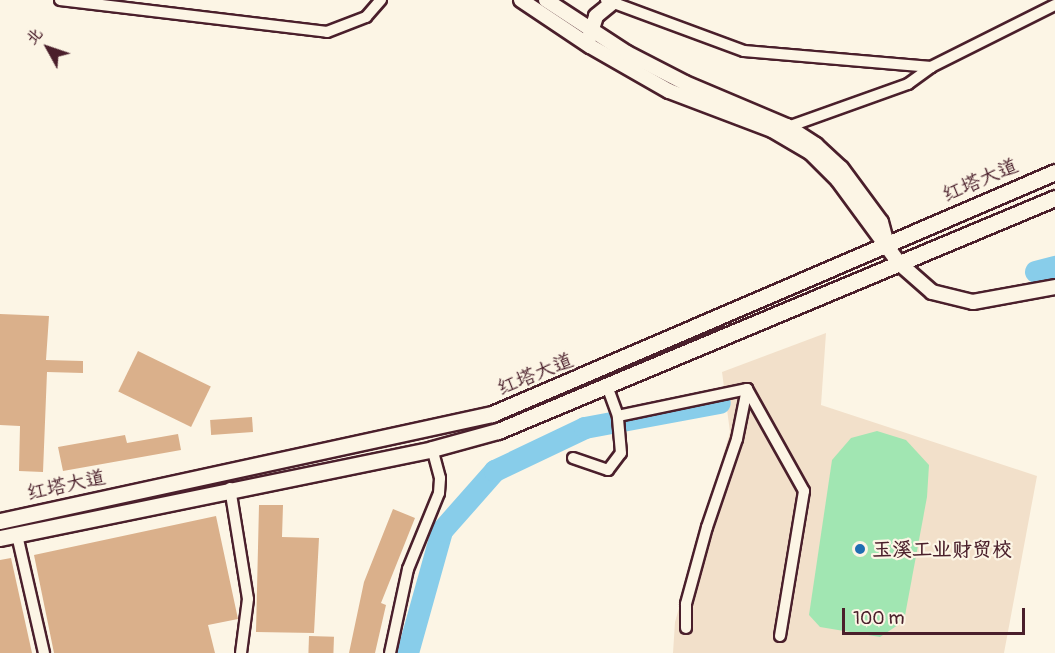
<!DOCTYPE html>
<meta charset="utf-8">
<style>
body{margin:0}
#map{position:relative;width:1055px;height:653px;overflow:hidden;background:#fcf5e5;font-family:Pangolin,"LXGW WenKai TC",sans-serif}
div>[style]{position:absolute}
.built>*{inset:0;background:#f2e0ca}
.green>*{inset:0;background:#a1e6b2}
.river>*{height:22px;margin:-11px;padding:0 11px;transform-origin:11px;border-radius:11px;background:#88cdea}
.building>*{inset:0;background:#dab08b;transform-origin:0 0}
.roads{filter:drop-shadow(2px 0 #4a1f2b) drop-shadow(-2px 0 #4a1f2b) drop-shadow(0 2px #4a1f2b) drop-shadow(0 -2px #4a1f2b)}
.minor>*{height:10px;margin:-5px;padding:0 5px;transform-origin:5px;border-radius:5px;background:#fcf5e5}
.tertiary>*{height:14px;margin:-7px;padding:0 7px;transform-origin:7px;border-radius:7px;background:#fcf5e5}
.secondary>*{height:15px;margin:-7.5px;padding:0 7.5px;transform-origin:7.5px;border-radius:7.5px;background:#fcf5e5}
.dots>*{width:16px;height:16px;translate:-50% -50%;box-sizing:border-box;border:3px solid #fcf5e5;border-radius:50%}
span{translate:-50% -50%;white-space:nowrap;text-align:center;line-height:1.15;-webkit-text-stroke:4.5px #fcf5e5;paint-order:stroke}
.street-label{font-size:20px;color:#4a1f2b}
.poi-label{font-size:20px;color:#4a1f2b;font-weight:700}
.left{translate:0 -50%;text-align:left}
.north{position:absolute;left:18px;top:18px;width:60px;height:60px;-webkit-text-stroke:4px #fcf5e5;paint-order:stroke;rotate:310deg;font-size:16px;font-weight:700;line-height:24px;text-align:center;color:#4a1f2b}
.north::after{content:'';display:block;margin:auto;width:21px;height:27px;background:#4a1f2b;clip-path:polygon(50% 0,100% 100%,50% 72%,0 100%)}
.scale{position:absolute;left:842px;top:608px;width:183px;height:27px;box-sizing:border-box;border:3px solid #4a1f2b;border-top:0;padding-left:8px;font-size:18px;line-height:21px;white-space:nowrap;color:#4a1f2b;-webkit-text-stroke:4px #fcf5e5;paint-order:stroke}
</style>
<div id="map">
<div class="built">
<i style="clip-path:polygon(826px 333px,821px 405px,1037px 476px,1004px 653px,673px 653px,675px 622px,730px 432px,722px 372px)"></i>
</div>
<div class="green">
<i style="clip-path:polygon(877px 431px,906px 440px,929px 465px,927px 497px,904px 621px,880px 637px,820px 627px,809px 615px,832px 460px,851px 438px)"></i>
</div>
<div class="river">
<i style="left:1036px;top:272px;width:20px;rotate:-15deg"></i>
<i style="left:408px;top:653px;width:127px;rotate:-74.4deg"></i>
<i style="left:442px;top:531px;width:80px;rotate:-48.5deg"></i>
<i style="left:495px;top:471px;width:100px;rotate:-25.5deg"></i>
<i style="left:585px;top:428px;width:137px;rotate:-10.5deg"></i>
</div>
<div class="building">
<i style="clip-path:polygon(0 314px,49px 316px,46px 360px,83px 361px,83px 373px,47px 372px,43px 472px,19px 471px,20px 426px,0 425px)"></i>
<i style="left:138px;top:351px;width:81px;height:45px;rotate:26deg"></i>
<i style="left:252px;top:417px;width:15px;height:42px;rotate:86deg"></i>
<i style="clip-path:polygon(178px 434px,181px 450px,63px 471px,58px 447px,125px 435px,127px 443px)"></i>
<i style="clip-path:polygon(259px 505px,283px 505px,282px 537px,319px 538px,314px 633px,256px 632px)"></i>
<i style="clip-path:polygon(393px 509px,415px 518px,381px 603px,386px 605px,375px 653px,349px 653px,364px 582px)"></i>
<i style="clip-path:polygon(216px 516px,238px 619px,208px 625px,215px 653px,54px 653px,34px 555px)"></i>
<i style="clip-path:polygon(11px 558px,32px 653px,0 653px,0 560px)"></i>
<i style="left:309px;top:636px;width:25px;height:17px;rotate:2deg"></i>
</div>
<div class="roads">
<div class="minor">
<i style="left:60px;top:0;width:269px;rotate:6.8deg"></i>
<i style="left:327px;top:32px;width:42px;rotate:-21deg"></i>
<i style="left:366px;top:17px;width:23px;rotate:-49deg"></i>
<i style="left:606px;top:0;width:147px;rotate:20.3deg"></i>
<i style="left:744px;top:51px;width:188px;rotate:4.9deg"></i>
<i style="left:931px;top:67px;width:139px;rotate:-26.6deg"></i>
<i style="left:785px;top:128px;width:131px;rotate:-19.7deg"></i>
<i style="left:908px;top:84px;width:29px;rotate:-36deg"></i>
<i style="left:747px;top:389px;width:117px;rotate:60.8deg"></i>
<i style="left:804px;top:491px;width:147px;rotate:99.4deg"></i>
<i style="left:618px;top:416px;width:132px;rotate:-11.8deg"></i>
<i style="left:747px;top:389px;width:51px;rotate:101.3deg"></i>
<i style="left:737px;top:439px;width:93px;rotate:108.8deg"></i>
<i style="left:707px;top:527px;width:80px;rotate:105.3deg"></i>
<i style="left:686px;top:604px;width:24px;rotate:90deg"></i>
<i style="left:573px;top:458px;width:37px;rotate:19deg"></i>
<i style="left:608px;top:470px;width:21px;rotate:-53deg"></i>
<i style="left:621px;top:453px;width:37px;rotate:-95deg"></i>
<i style="left:618px;top:416px;width:32px;rotate:-110deg"></i>
<i style="left:230px;top:488px;width:112px;rotate:80.8deg"></i>
<i style="left:248px;top:599px;width:54px;rotate:97.4deg"></i>
<i style="left:17px;top:535px;width:121px;rotate:77.1deg"></i>
<i style="left:390px;top:653px;width:86px;rotate:-77.9deg"></i>
<i style="left:408px;top:569px;width:82px;rotate:-67.8deg"></i>
<i style="left:439px;top:493px;width:15px;rotate:-86deg"></i>
<i style="left:440px;top:478px;width:30px;rotate:-105deg"></i>
</div>
<div class="tertiary">
<i style="left:521px;top:0;width:83px;rotate:33.7deg"></i>
<i style="left:590px;top:46px;width:91px;rotate:29.7deg"></i>
<i style="left:669px;top:91px;width:110px;rotate:20.7deg"></i>
<i style="left:772px;top:130px;width:45px;rotate:30.5deg"></i>
<i style="left:811px;top:153px;width:38px;rotate:45deg"></i>
<i style="left:838px;top:180px;width:103px;rotate:53.7deg"></i>
<i style="left:899px;top:263px;width:44px;rotate:41.3deg"></i>
<i style="left:932px;top:292px;width:42px;rotate:13.7deg"></i>
<i style="left:973px;top:302px;width:83px;rotate:-10.4deg"></i>
<i style="left:546px;top:0;width:97px;rotate:33.2deg"></i>
<i style="left:627px;top:53px;width:65px;rotate:27.3deg"></i>
<i style="left:685px;top:83px;width:111px;rotate:22.9deg"></i>
<i style="left:787px;top:126px;width:35px;rotate:33deg"></i>
<i style="left:816px;top:145px;width:34px;rotate:43deg"></i>
<i style="left:841px;top:168px;width:67px;rotate:53.5deg"></i>
<i style="left:881px;top:222px;width:20px;rotate:75deg"></i>
<i style="left:589px;top:38px;width:23px;rotate:-72deg"></i>
<i style="left:596px;top:16px;width:22px;rotate:-39deg"></i>
</div>
<div class="secondary">
<i style="left:0;top:521px;width:504px;rotate:-12.27deg"></i>
<i style="left:492px;top:414px;width:613px;rotate:-23.26deg"></i>
<i style="left:0;top:538px;width:441px;rotate:-11.6deg"></i>
<i style="left:432px;top:449px;width:68px;rotate:-15.3deg"></i>
<i style="left:498px;top:431px;width:604px;rotate:-22.7deg"></i>
</div>
</div>
<div class="dots">
<i style="left:860px;top:549px;background:#1f6fb2"></i>
</div>
<div class="street-label">
<span style="left:980px;top:180px;rotate:-23deg">红塔大道</span>
<span style="left:535px;top:374px;rotate:-22deg">红塔大道</span>
<span style="left:66px;top:485px;rotate:-12deg">红塔大道</span>
</div>
<div class="poi-label">
<span class="left" style="left:872px;top:549px">玉溪工业财贸校</span>
</div>
<div class="north">北</div>
<div class="scale">100 m</div>
</div>
